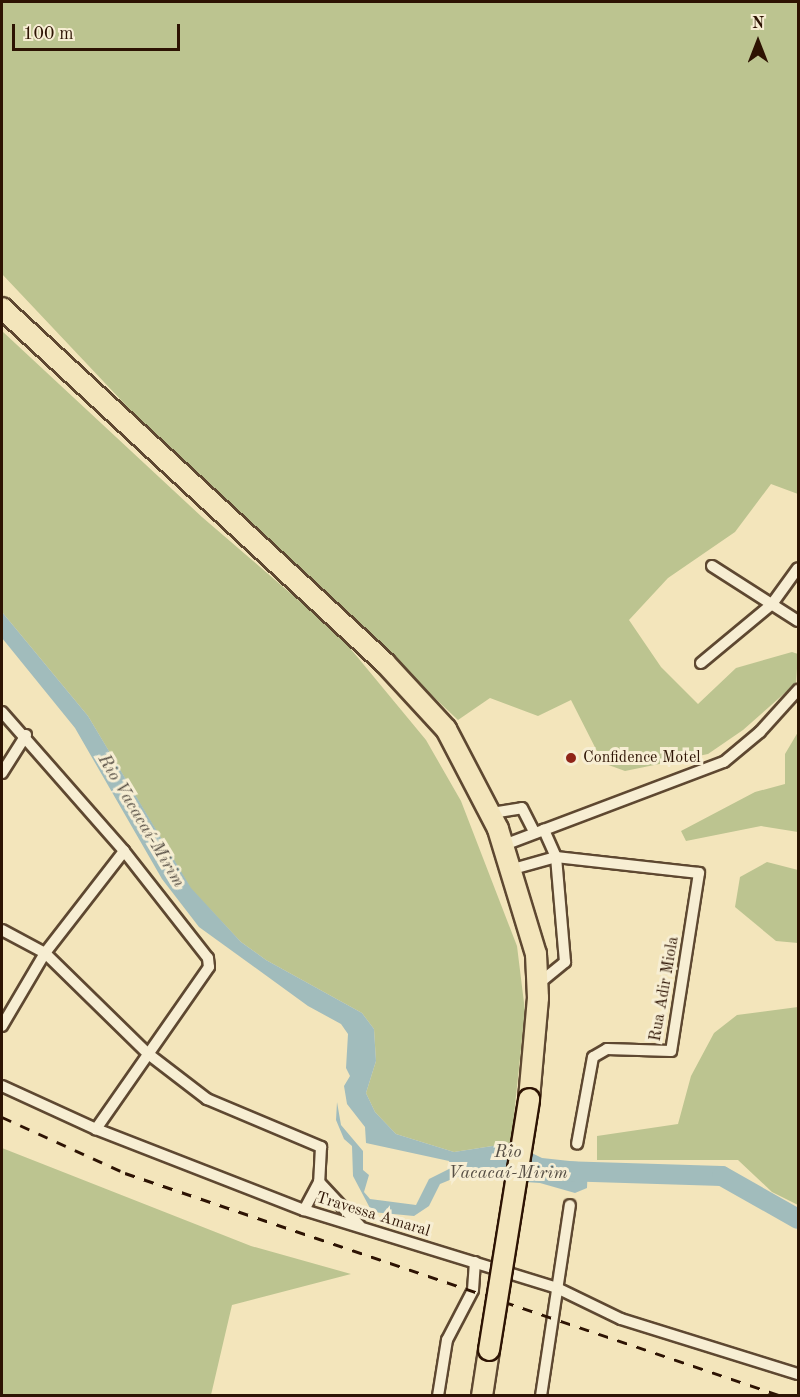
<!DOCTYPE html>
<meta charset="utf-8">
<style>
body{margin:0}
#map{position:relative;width:800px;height:1397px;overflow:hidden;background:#f3e5bb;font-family:"Old Standard TT",serif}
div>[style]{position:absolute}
.green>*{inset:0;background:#bcc490}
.water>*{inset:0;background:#a1bcbc}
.river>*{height:20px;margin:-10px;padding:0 10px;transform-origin:10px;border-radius:10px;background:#a1bcbc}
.roads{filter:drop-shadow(2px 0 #5e4831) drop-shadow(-2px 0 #5e4831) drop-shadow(0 2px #5e4831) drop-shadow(0 -2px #5e4831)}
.street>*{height:10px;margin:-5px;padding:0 5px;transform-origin:5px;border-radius:5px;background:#f7eed3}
.highway>*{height:20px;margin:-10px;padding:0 10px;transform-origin:10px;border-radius:10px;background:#f3e5bb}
.rail>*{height:3px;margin-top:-1.5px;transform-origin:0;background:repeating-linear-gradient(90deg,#2d1303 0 10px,transparent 0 20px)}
.bridges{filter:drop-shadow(2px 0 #2d1303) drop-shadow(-2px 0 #2d1303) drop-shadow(0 2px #2d1303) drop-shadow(0 -2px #2d1303)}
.highway-bridge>*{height:20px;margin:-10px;padding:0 10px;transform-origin:10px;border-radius:10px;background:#f3e5bb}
.dots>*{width:16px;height:16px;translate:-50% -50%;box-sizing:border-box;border:3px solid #f7eed3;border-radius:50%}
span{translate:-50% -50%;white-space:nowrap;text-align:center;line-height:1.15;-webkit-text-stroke:6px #f7eed3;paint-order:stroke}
.poi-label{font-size:16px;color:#2d1303}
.left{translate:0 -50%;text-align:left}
.street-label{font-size:16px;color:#2d1303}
.water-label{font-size:18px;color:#564e44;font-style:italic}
.frame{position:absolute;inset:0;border:3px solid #2d1303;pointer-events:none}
.north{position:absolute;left:728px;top:12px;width:60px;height:60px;-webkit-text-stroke:4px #f7eed3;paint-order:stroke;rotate:0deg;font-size:16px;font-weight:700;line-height:24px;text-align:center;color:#2d1303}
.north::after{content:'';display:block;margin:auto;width:21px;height:27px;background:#2d1303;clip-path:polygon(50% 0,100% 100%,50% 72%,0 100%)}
.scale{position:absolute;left:12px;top:24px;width:168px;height:27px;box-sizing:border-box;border:3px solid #2d1303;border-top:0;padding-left:8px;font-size:18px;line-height:21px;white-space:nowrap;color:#2d1303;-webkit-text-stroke:4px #f7eed3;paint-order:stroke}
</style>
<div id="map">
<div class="green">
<i style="clip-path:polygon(2px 2px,798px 2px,798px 494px,771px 484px,735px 532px,668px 578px,629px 620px,661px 667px,698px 704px,736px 668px,792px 652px,798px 654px,796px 683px,743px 730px,708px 754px,625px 771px,603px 763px,571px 700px,538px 716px,490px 698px,458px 720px,137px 417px,2px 274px)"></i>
<i style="clip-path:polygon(2px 331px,202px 517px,340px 636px,426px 740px,461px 801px,517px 946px,525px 1011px,511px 1143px,454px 1152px,396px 1134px,375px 1112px,366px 1093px,376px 1061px,374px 1029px,362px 1013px,266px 960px,241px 942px,191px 889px,88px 716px,2px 612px)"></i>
<i style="clip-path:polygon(798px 732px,798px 832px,761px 826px,686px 841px,681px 831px,755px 792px,785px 784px,785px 754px)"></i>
<i style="clip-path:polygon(767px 862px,798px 870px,798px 943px,776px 941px,735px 907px,740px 877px)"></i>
<i style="clip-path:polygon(798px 1007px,798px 1205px,772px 1192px,738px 1160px,597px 1160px,597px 1136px,678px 1124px,691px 1076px,714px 1033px,737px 1015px)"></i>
<i style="clip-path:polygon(2px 1148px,251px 1246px,351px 1274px,232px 1305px,211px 1395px,2px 1395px)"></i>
</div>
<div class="water">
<i style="clip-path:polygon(2px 612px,88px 716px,191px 888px,241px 942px,266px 960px,362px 1013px,374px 1029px,376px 1061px,366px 1093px,375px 1112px,396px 1134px,454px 1152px,511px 1143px,542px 1158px,588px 1163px,587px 1188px,575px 1193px,540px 1183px,457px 1177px,440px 1184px,429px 1206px,414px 1216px,372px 1212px,353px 1176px,352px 1146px,344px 1139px,336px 1120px,337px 1102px,341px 1125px,363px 1151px,363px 1170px,369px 1175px,364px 1192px,370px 1199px,416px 1205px,429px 1179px,451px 1168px,449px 1161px,366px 1143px,365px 1127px,347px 1104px,344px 1086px,350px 1076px,346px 1068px,348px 1034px,341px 1024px,308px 1006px,199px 927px,162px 879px,75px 728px,2px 638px)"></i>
</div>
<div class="river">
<i style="left:561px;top:1171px;width:161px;rotate:1.8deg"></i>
<i style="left:722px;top:1176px;width:87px;rotate:29.5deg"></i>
</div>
<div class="roads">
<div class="street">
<i style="left:712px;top:566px;width:102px;rotate:32.6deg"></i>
<i style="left:701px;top:663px;width:92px;rotate:-39.7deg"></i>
<i style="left:772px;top:604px;width:44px;rotate:-54.2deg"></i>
<i style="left:2px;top:712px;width:185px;rotate:48.7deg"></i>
<i style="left:124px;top:851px;width:136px;rotate:51.9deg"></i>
<i style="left:208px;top:958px;width:9px;rotate:84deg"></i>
<i style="left:209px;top:967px;width:198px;rotate:124.9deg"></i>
<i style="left:2px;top:773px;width:45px;rotate:-57.7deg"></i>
<i style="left:492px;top:813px;width:30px;rotate:-9deg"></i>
<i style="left:522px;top:808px;width:28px;rotate:63deg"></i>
<i style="left:504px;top:845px;width:235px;rotate:-20.7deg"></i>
<i style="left:724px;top:762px;width:47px;rotate:-39.8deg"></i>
<i style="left:760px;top:732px;width:57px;rotate:-47.9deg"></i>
<i style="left:513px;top:869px;width:45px;rotate:-15.6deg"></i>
<i style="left:556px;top:857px;width:144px;rotate:6.4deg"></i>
<i style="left:699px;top:873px;width:180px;rotate:98.9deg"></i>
<i style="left:671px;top:1051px;width:64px;rotate:-178.2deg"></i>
<i style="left:607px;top:1049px;width:16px;rotate:150deg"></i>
<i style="left:593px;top:1057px;width:88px;rotate:100.4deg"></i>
<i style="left:2px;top:930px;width:49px;rotate:28.1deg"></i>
<i style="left:45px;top:953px;width:143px;rotate:44.4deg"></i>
<i style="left:147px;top:1053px;width:76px;rotate:37.5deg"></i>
<i style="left:207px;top:1099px;width:124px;rotate:22.8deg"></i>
<i style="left:321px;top:1147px;width:35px;rotate:93deg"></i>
<i style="left:319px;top:1182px;width:32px;rotate:118deg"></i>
<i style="left:538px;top:984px;width:35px;rotate:-39deg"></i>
<i style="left:565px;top:962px;width:105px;rotate:-94.9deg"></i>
<i style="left:556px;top:857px;width:30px;rotate:-114deg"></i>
<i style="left:2px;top:1026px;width:85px;rotate:-59.5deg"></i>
<i style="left:45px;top:953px;width:129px;rotate:-52.2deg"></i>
<i style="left:2px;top:1086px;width:103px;rotate:24.6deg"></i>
<i style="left:96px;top:1129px;width:223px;rotate:21.3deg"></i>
<i style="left:304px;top:1210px;width:265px;rotate:17.1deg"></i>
<i style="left:557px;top:1288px;width:71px;rotate:25.8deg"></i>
<i style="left:621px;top:1319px;width:185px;rotate:17.3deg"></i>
<i style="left:319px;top:1182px;width:60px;rotate:47deg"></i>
<i style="left:438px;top:1396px;width:57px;rotate:-80.9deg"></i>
<i style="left:447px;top:1340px;width:56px;rotate:-62.5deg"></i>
<i style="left:473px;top:1290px;width:28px;rotate:-86deg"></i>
<i style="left:541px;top:1396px;width:193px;rotate:-81.4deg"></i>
</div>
<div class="highway">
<i style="left:2px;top:308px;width:522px;rotate:42.83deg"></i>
<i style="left:385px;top:663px;width:90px;rotate:47.3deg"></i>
<i style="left:446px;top:729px;width:113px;rotate:62.5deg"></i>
<i style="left:498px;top:829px;width:131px;rotate:73.1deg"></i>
<i style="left:536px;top:954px;width:44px;rotate:87.4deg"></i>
<i style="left:538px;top:998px;width:101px;rotate:95.1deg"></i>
<i style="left:482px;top:1396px;width:47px;rotate:-81.3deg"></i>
</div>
</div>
<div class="rail">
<i style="left:2px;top:1117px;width:135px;rotate:24.5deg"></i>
<i style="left:125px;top:1173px;width:694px;rotate:18.75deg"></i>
</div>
<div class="bridges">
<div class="highway-bridge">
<i style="left:489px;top:1350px;width:254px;rotate:-80.9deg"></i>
</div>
</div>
<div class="dots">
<i style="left:571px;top:758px;background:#8f2418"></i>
</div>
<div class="poi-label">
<span class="left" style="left:583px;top:758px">Confidence Motel</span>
</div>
<div class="street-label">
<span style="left:665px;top:989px;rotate:-80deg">Rua Adir Miola</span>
<span style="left:373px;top:1215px;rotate:17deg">Travessa Amaral</span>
</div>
<div class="water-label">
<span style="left:141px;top:821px;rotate:59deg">Rio Vacacaí-Mirim</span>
<span style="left:508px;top:1163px">Rio<br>Vacacaí-Mirim</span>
</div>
<div class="frame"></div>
<div class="north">N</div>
<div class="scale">100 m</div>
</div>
